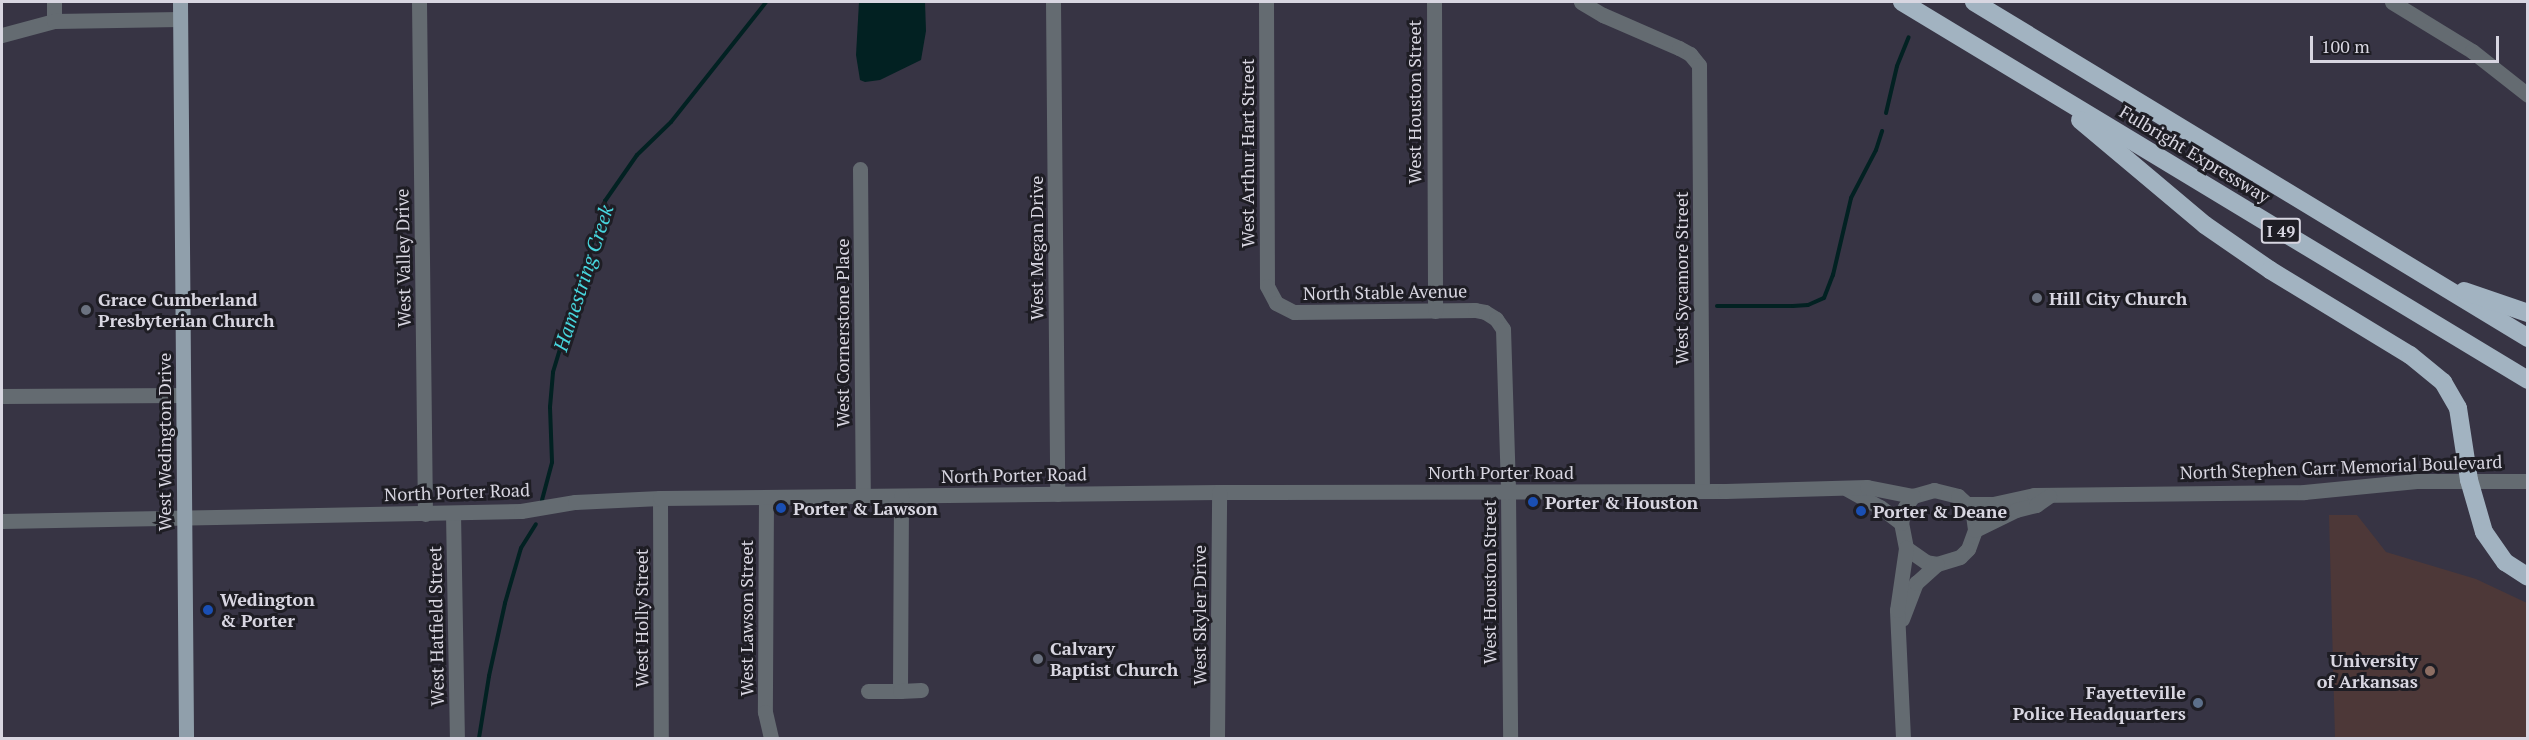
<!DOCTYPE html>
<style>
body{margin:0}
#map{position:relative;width:2529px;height:740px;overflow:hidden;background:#373444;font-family:"PT Serif",serif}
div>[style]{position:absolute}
.education>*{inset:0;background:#4d3838}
.water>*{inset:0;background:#022122}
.stream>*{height:4px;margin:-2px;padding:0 2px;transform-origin:2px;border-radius:2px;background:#022122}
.minor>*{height:15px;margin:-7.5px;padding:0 7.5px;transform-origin:7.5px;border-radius:7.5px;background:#646b71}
.major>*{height:15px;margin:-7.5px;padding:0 7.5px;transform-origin:7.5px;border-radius:7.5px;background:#909fab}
.highway>*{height:18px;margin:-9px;padding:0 9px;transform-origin:9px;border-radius:9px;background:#a2b3c1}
.dots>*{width:16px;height:16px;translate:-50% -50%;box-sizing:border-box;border:3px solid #1e1d24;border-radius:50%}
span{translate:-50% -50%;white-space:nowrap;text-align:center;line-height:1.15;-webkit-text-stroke:6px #1e1d24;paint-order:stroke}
.shield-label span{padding:2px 4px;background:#1e1d24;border:2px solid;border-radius:4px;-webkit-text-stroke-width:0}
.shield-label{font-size:16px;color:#d8d6e1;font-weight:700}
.street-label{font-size:18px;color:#d8d6e1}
.poi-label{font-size:18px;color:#d8d6e1;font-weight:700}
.left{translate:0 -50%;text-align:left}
.right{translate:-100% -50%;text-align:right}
.water-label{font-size:20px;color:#47d6de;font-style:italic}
.frame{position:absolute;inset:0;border:3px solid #d8d6e1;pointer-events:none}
.scale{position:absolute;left:2310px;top:36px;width:189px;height:27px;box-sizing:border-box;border:3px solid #d8d6e1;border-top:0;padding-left:8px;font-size:18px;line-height:21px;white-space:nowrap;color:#d8d6e1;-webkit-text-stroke:4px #1e1d24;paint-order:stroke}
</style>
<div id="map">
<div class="education">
<i style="clip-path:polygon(2329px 515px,2357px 515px,2386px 552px,2476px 579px,2527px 603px,2527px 738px,2335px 738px)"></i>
</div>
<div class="water">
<i style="clip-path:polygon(859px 2px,925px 2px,926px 31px,921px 60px,880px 80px,865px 82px,860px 80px,856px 55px)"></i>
</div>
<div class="stream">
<i style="left:1886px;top:113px;width:48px;rotate:-76.8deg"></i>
<i style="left:1897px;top:66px;width:31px;rotate:-68deg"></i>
<i style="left:1717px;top:306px;width:76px"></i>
<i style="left:1793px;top:306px;width:15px;rotate:-4deg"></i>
<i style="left:1808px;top:305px;width:17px;rotate:-24deg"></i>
<i style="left:1824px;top:298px;width:25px;rotate:-69deg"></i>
<i style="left:1833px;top:275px;width:79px;rotate:-76.8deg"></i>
<i style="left:1851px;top:198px;width:54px;rotate:-62.5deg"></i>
<i style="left:1876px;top:150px;width:20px;rotate:-72deg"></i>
<i style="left:542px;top:500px;width:39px;rotate:-75deg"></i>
<i style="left:552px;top:462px;width:55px;rotate:-92.1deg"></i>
<i style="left:550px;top:407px;width:35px;rotate:-85deg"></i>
<i style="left:553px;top:372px;width:179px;rotate:-73.1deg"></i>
<i style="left:605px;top:201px;width:56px;rotate:-55.2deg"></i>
<i style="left:637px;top:155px;width:47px;rotate:-44.1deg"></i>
<i style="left:671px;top:122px;width:153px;rotate:-51.6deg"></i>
<i style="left:479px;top:738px;width:63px;rotate:-80.8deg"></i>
<i style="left:489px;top:676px;width:75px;rotate:-77.6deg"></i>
<i style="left:505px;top:603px;width:57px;rotate:-73.8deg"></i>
<i style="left:521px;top:548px;width:28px;rotate:-58deg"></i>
</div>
<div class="minor">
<i style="left:54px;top:2px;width:19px;rotate:90deg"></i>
<i style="left:419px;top:2px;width:512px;rotate:89.33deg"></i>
<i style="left:1053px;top:2px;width:492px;rotate:89.5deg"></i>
<i style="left:1266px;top:2px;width:284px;rotate:89.8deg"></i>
<i style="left:1267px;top:286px;width:19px;rotate:62deg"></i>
<i style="left:1276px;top:303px;width:20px;rotate:27deg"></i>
<i style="left:1294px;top:312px;width:181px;rotate:-0.6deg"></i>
<i style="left:1475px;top:310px;width:10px;rotate:11deg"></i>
<i style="left:1485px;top:312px;width:13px;rotate:32deg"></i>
<i style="left:1496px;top:319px;width:12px;rotate:55deg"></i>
<i style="left:1503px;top:329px;width:163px;rotate:88.2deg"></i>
<i style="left:1508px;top:492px;width:246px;rotate:89.5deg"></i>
<i style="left:1434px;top:2px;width:309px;rotate:89.8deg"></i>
<i style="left:1581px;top:2px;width:26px;rotate:31deg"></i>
<i style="left:1603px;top:15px;width:83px;rotate:23.5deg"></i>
<i style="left:1679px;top:48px;width:13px;rotate:29deg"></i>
<i style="left:1690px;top:54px;width:14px;rotate:51deg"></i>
<i style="left:1699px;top:65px;width:426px;rotate:89.6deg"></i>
<i style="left:2392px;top:2px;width:94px;rotate:31.5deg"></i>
<i style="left:2472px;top:51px;width:71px;rotate:38.2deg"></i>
<i style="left:2px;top:35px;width:54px;rotate:-15.1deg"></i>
<i style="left:54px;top:21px;width:126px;rotate:-0.9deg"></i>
<i style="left:860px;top:169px;width:327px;rotate:89.5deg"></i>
<i style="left:2px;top:396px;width:181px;rotate:-0.3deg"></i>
<i style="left:1847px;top:489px;width:38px;rotate:29deg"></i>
<i style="left:1880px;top:507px;width:26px;rotate:37deg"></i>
<i style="left:1934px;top:490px;width:25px;rotate:14deg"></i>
<i style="left:1958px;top:496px;width:12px;rotate:42deg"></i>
<i style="left:1967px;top:504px;width:13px;rotate:61deg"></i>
<i style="left:1973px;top:515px;width:15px;rotate:82deg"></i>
<i style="left:1975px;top:530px;width:20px;rotate:110deg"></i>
<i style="left:1968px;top:549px;width:11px;rotate:135deg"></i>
<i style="left:1960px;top:557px;width:24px;rotate:163deg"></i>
<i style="left:1937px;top:564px;width:11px;rotate:-170deg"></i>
<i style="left:1926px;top:562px;width:24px;rotate:-145deg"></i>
<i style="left:1906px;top:548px;width:25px;rotate:-101deg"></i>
<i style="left:1901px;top:523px;width:16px;rotate:-76deg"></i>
<i style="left:1905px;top:507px;width:14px;rotate:-54deg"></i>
<i style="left:1913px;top:496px;width:22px;rotate:-16deg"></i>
<i style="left:766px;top:497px;width:215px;rotate:90.3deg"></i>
<i style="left:765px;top:712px;width:27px;rotate:77deg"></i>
<i style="left:660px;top:498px;width:240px;rotate:89.8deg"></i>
<i style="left:1967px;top:504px;width:26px"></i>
<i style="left:1993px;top:504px;width:42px;rotate:-12.4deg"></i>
<i style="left:2034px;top:495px;width:270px;rotate:-0.6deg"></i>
<i style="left:2304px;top:492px;width:113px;rotate:-5.6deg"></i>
<i style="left:2416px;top:481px;width:112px"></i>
<i style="left:453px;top:513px;width:225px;rotate:89deg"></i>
<i style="left:2px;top:521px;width:519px;rotate:-1.1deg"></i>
<i style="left:521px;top:511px;width:55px;rotate:-9.5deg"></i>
<i style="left:575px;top:502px;width:85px;rotate:-2.7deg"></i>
<i style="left:660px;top:498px;width:559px;rotate:-0.61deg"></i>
<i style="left:1219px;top:492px;width:506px;rotate:-0.11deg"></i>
<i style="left:1725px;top:491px;width:142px;rotate:-1.6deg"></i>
<i style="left:1867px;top:487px;width:47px;rotate:11.1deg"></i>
<i style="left:1975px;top:530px;width:46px;rotate:-26deg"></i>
<i style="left:2016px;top:510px;width:21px;rotate:-14deg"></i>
<i style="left:2036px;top:505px;width:16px;rotate:-35deg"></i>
<i style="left:1902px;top:619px;width:39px;rotate:-69deg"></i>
<i style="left:1916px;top:583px;width:28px;rotate:-42deg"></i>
<i style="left:868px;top:691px;width:32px"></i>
<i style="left:900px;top:691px;width:195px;rotate:-89.7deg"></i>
<i style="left:900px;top:691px;width:21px;rotate:-3deg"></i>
<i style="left:1217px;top:738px;width:246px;rotate:-89.5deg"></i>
<i style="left:1903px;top:738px;width:128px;rotate:-92.7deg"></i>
<i style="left:1897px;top:610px;width:63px;rotate:-81.7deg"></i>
</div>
<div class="major">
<i style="left:180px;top:2px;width:736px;rotate:89.53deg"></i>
</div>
<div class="highway">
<i style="left:1902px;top:2px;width:731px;rotate:31.13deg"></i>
<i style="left:1974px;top:2px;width:648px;rotate:31.24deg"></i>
<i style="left:2080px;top:120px;width:163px;rotate:40deg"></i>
<i style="left:2205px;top:225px;width:79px;rotate:34.7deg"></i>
<i style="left:2270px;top:270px;width:164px;rotate:31.3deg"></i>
<i style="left:2410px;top:355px;width:43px;rotate:39.3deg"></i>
<i style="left:2443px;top:382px;width:30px;rotate:60deg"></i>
<i style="left:2458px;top:408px;width:73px;rotate:81.3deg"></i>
<i style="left:2469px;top:480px;width:54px;rotate:73.9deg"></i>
<i style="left:2484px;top:532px;width:37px;rotate:55deg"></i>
<i style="left:2505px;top:562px;width:27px;rotate:33deg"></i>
<i style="left:2464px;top:291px;width:68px;rotate:19deg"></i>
</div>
<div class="dots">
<i style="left:2037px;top:298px;background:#6b7280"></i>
<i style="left:86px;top:310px;background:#6b7280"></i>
<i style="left:1533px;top:502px;background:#1a4fb4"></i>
<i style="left:781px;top:508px;background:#1a4fb4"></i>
<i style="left:1861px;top:511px;background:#1a4fb4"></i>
<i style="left:208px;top:610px;background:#1a4fb4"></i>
<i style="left:1038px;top:659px;background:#6b7280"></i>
<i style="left:2430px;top:671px;background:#8d6e63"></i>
<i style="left:2198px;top:703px;background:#5c6f8a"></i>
</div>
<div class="shield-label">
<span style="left:2281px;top:231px">I 49</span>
</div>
<div class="street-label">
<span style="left:1414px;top:102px;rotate:-90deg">West Houston Street</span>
<span style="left:1247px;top:153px;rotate:-90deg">West Arthur Hart Street</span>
<span style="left:2195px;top:154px;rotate:31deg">Fulbright Expressway</span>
<span style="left:1036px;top:248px;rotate:-90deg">West Megan Drive</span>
<span style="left:403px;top:258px;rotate:-91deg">West Valley Drive</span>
<span style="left:1681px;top:278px;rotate:-90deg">West Sycamore Street</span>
<span style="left:1385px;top:292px;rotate:-1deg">North Stable Avenue</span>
<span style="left:842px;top:333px;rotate:-90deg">West Cornerstone Place</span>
<span style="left:164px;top:442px;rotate:-90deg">West Wedington Drive</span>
<span style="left:2341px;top:467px;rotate:-2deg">North Stephen Carr Memorial Boulevard</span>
<span style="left:1501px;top:472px">North Porter Road</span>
<span style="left:1014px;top:475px;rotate:-1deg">North Porter Road</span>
<span style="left:457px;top:492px;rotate:-2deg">North Porter Road</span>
<span style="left:1489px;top:582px;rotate:-90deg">West Houston Street</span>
<span style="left:1199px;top:615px;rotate:-90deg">West Skyler Drive</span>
<span style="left:641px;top:618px;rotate:-90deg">West Holly Street</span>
<span style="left:746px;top:618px;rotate:-90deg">West Lawson Street</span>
<span style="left:436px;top:626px;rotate:-91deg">West Hatfield Street</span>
</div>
<div class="poi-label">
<span class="left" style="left:2049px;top:298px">Hill City Church</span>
<span class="left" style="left:98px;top:310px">Grace Cumberland<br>Presbyterian Church</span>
<span class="left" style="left:1545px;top:502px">Porter &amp; Houston</span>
<span class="left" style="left:793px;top:508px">Porter &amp; Lawson</span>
<span class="left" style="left:1873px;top:511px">Porter &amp; Deane</span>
<span class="left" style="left:220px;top:610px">Wedington<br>&amp; Porter</span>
<span class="left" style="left:1050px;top:659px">Calvary<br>Baptist Church</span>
<span class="right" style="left:2418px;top:671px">University<br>of Arkansas</span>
<span class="right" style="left:2186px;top:703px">Fayetteville<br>Police Headquarters</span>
</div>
<div class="water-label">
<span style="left:583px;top:278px;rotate:-72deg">Hamestring Creek</span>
</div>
<div class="frame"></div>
<div class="scale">100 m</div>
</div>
